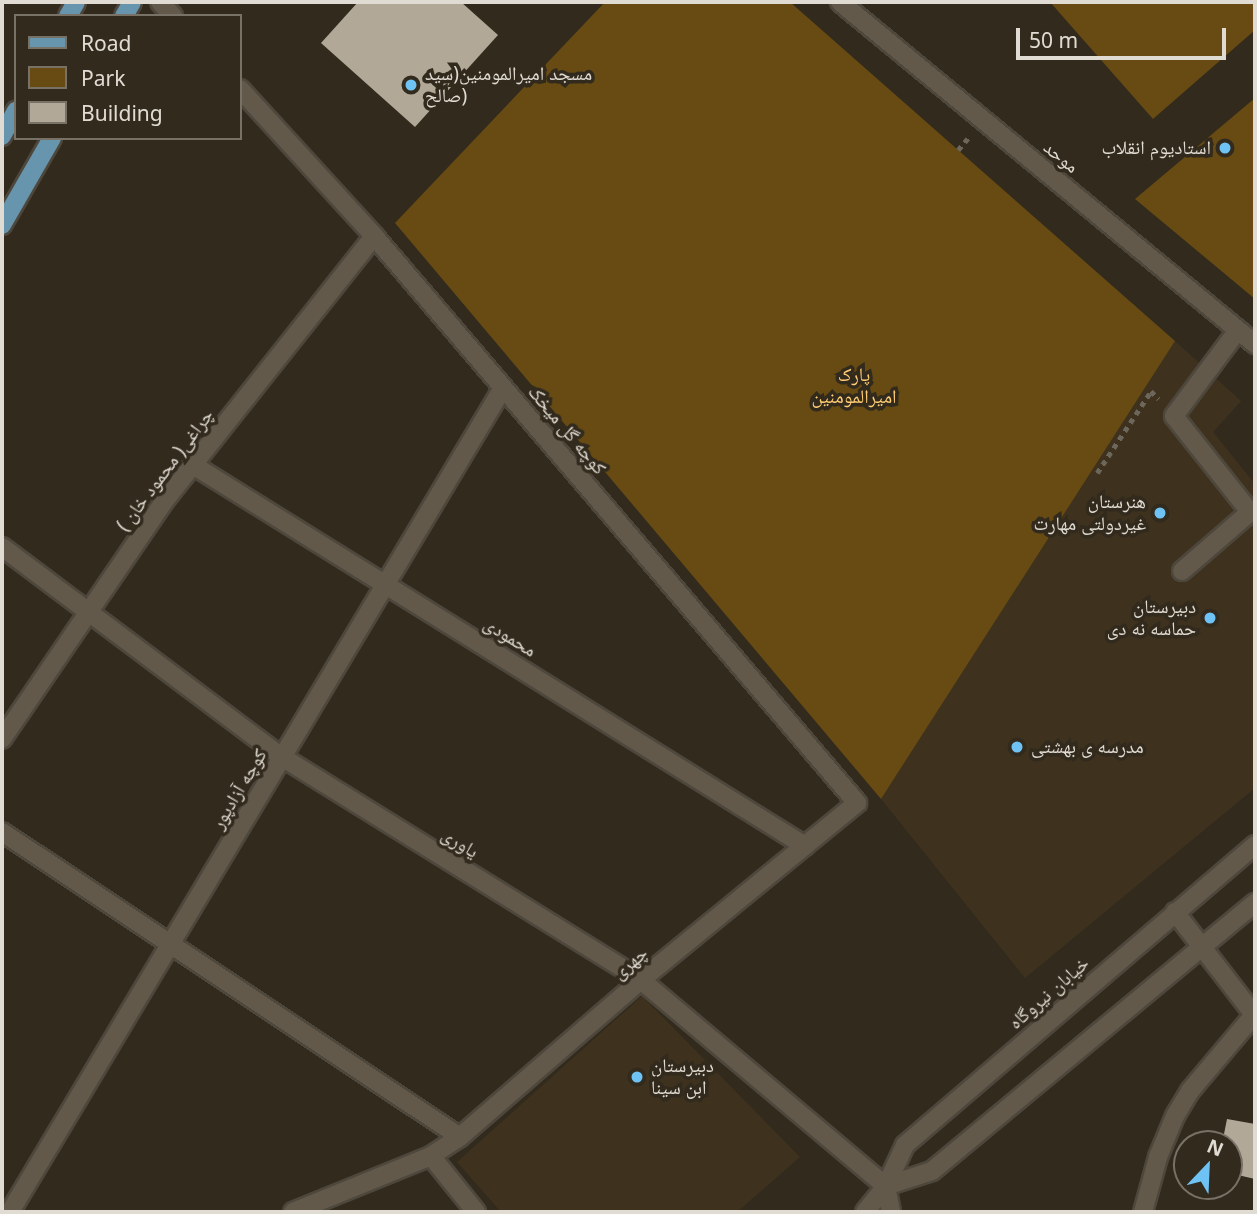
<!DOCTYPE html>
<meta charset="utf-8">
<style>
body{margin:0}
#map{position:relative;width:1257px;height:1214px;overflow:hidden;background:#322a1d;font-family:"Noto Sans","Noto Naskh Arabic",sans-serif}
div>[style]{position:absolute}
.built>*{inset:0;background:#3e321f}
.green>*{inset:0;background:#674b13}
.building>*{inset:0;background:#b2a898}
.path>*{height:4.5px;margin-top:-2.25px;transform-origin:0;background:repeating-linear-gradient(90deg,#6d665a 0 5px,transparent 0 10px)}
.roads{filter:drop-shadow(2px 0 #4e473c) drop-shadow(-2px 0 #4e473c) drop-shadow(0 2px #4e473c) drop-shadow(0 -2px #4e473c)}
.minor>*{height:18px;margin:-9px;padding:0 9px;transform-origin:9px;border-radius:9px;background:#62594b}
.major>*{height:18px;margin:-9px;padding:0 9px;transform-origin:9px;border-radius:9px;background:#6795ad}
.dots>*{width:19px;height:19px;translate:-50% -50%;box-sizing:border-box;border:4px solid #322a1d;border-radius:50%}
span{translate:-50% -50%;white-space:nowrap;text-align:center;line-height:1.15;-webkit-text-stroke:7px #322a1d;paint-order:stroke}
.poi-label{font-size:19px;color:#e1dcd3}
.left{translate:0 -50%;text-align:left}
.right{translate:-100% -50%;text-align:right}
.street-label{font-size:19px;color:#e1dcd3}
.park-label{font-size:19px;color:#ffcd73}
.frame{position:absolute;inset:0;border:4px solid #e1dcd3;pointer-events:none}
.legend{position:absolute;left:14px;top:14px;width:228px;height:126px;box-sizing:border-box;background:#322a1d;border:2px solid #787166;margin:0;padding:9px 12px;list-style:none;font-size:21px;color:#e1dcd3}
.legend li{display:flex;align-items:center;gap:14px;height:35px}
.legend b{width:35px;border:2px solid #787166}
.north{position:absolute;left:1173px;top:1130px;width:70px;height:70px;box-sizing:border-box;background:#322a1d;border:2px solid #787166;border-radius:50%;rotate:23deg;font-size:19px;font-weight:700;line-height:28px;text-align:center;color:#e1dcd3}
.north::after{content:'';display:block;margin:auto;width:24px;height:32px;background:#6fc2f4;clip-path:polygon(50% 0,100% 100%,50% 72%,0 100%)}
.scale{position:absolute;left:1016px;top:28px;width:210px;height:32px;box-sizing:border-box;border:4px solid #e1dcd3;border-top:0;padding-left:9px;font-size:21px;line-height:24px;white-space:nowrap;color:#e1dcd3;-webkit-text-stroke:5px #322a1d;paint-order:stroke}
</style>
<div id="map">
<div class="built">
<i style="clip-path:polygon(1175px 341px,1241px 401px,1213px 432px,1255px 484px,1255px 788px,1025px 978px,881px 799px)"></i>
<i style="clip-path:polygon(642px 996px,800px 1157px,737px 1212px,501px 1212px,457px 1162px)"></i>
</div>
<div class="green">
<i style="clip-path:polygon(605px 2px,790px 2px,1175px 341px,881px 799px,395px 223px)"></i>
<i style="clip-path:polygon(1050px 2px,1255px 2px,1255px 30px,1153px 119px)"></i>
<i style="clip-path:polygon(1255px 98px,1255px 299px,1135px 199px)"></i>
</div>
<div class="building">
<i style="clip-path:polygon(358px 2px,461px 2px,498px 35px,415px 127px,321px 43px)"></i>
<i style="clip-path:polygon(1227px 1119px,1255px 1124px,1255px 1179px,1229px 1173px,1229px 1144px,1222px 1144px)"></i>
</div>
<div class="path">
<i style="left:958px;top:150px;width:17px;rotate:-50deg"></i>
<i style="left:1097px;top:473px;width:98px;rotate:-56.6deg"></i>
<i style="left:1151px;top:391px;width:11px;rotate:45deg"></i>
</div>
<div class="roads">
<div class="minor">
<i style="left:160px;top:2px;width:19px;rotate:47deg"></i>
<i style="left:840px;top:2px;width:538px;rotate:39.49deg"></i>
<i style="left:240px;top:89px;width:199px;rotate:47.6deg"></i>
<i style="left:374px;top:236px;width:745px;rotate:49.57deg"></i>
<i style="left:857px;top:803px;width:279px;rotate:140.7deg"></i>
<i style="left:641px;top:980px;width:240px;rotate:139.1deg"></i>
<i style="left:460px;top:1137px;width:35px;rotate:147deg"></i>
<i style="left:431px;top:1156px;width:149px;rotate:157.9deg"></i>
<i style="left:193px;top:465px;width:721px;rotate:31.9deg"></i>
<i style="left:2px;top:547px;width:350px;rotate:36.9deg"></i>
<i style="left:282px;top:757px;width:423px;rotate:31.8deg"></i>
<i style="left:641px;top:980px;width:320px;rotate:40.1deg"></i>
<i style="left:1182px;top:571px;width:90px;rotate:-40.9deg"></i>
<i style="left:1250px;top:512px;width:122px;rotate:-128.4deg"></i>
<i style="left:1174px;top:416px;width:107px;rotate:-53.3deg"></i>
<i style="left:2px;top:739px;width:289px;rotate:-55.7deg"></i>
<i style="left:165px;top:500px;width:337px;rotate:-51.6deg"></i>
<i style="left:2px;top:832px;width:550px;rotate:33.66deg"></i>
<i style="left:1175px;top:912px;width:131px;rotate:52.4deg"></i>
<i style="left:431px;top:1156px;width:72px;rotate:51.2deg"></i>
<i style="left:886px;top:1186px;width:48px;rotate:-18.1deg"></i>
<i style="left:932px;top:1171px;width:420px;rotate:-39.7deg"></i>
<i style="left:886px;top:1186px;width:26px;rotate:79deg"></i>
<i style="left:10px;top:1212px;width:960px;rotate:-59.11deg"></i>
<i style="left:865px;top:1212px;width:33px;rotate:-51deg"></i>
<i style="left:886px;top:1186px;width:45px;rotate:-65.1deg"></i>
<i style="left:905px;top:1145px;width:461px;rotate:-40.6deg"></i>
<i style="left:1143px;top:1212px;width:57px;rotate:-74.7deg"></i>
<i style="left:1158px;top:1157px;width:44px;rotate:-67.5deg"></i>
<i style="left:1175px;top:1116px;width:29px;rotate:-59deg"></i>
<i style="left:1190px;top:1091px;width:99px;rotate:-49.9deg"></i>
</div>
<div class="major">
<i style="left:68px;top:16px;width:16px;rotate:-60deg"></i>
<i style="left:124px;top:16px;width:16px;rotate:-60deg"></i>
<i style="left:2px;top:136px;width:29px;rotate:-61deg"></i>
<i style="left:2px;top:225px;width:100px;rotate:-60.1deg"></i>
</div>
</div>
<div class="dots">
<i style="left:411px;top:85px;background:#6fc2f4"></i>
<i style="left:1225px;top:148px;background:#6fc2f4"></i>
<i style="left:1160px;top:513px;background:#6fc2f4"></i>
<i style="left:1210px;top:618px;background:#6fc2f4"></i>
<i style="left:1017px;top:747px;background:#6fc2f4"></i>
<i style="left:637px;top:1077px;background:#6fc2f4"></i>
</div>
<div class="poi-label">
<span class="left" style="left:425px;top:85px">مسجد امیرالمومنین(سید<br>صالح)</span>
<span class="right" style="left:1211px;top:148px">استادیوم انقلاب</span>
<span class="right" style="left:1146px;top:513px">هنرستان<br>غیردولتی مهارت</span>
<span class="right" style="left:1196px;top:618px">دبیرستان<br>حماسه نه دی</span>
<span class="left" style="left:1031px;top:747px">مدرسه ی بهشتی</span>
<span class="left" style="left:651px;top:1077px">دبیرستان<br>ابن سینا</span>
</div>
<div class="street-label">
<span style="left:1061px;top:157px;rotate:39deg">موحد</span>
<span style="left:567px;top:430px;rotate:50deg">کوچه گل میخک</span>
<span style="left:165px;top:470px;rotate:-53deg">چراغی( محمود خان )</span>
<span style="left:510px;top:637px;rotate:32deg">محمودی</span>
<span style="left:239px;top:789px;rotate:-59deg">کوچه آزادپور</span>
<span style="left:460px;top:843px;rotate:32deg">یاوری</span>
<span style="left:630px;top:963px;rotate:-40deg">چهری</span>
<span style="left:1049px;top:993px;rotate:-41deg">خیابان نیروگاه</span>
</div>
<div class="park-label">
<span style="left:854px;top:386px">پارک<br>امیرالمومنین</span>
</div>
<div class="frame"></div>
<ul class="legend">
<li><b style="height:9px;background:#6795ad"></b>Road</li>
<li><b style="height:19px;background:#674b13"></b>Park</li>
<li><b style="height:19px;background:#b2a898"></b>Building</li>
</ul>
<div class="north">N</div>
<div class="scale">50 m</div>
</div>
